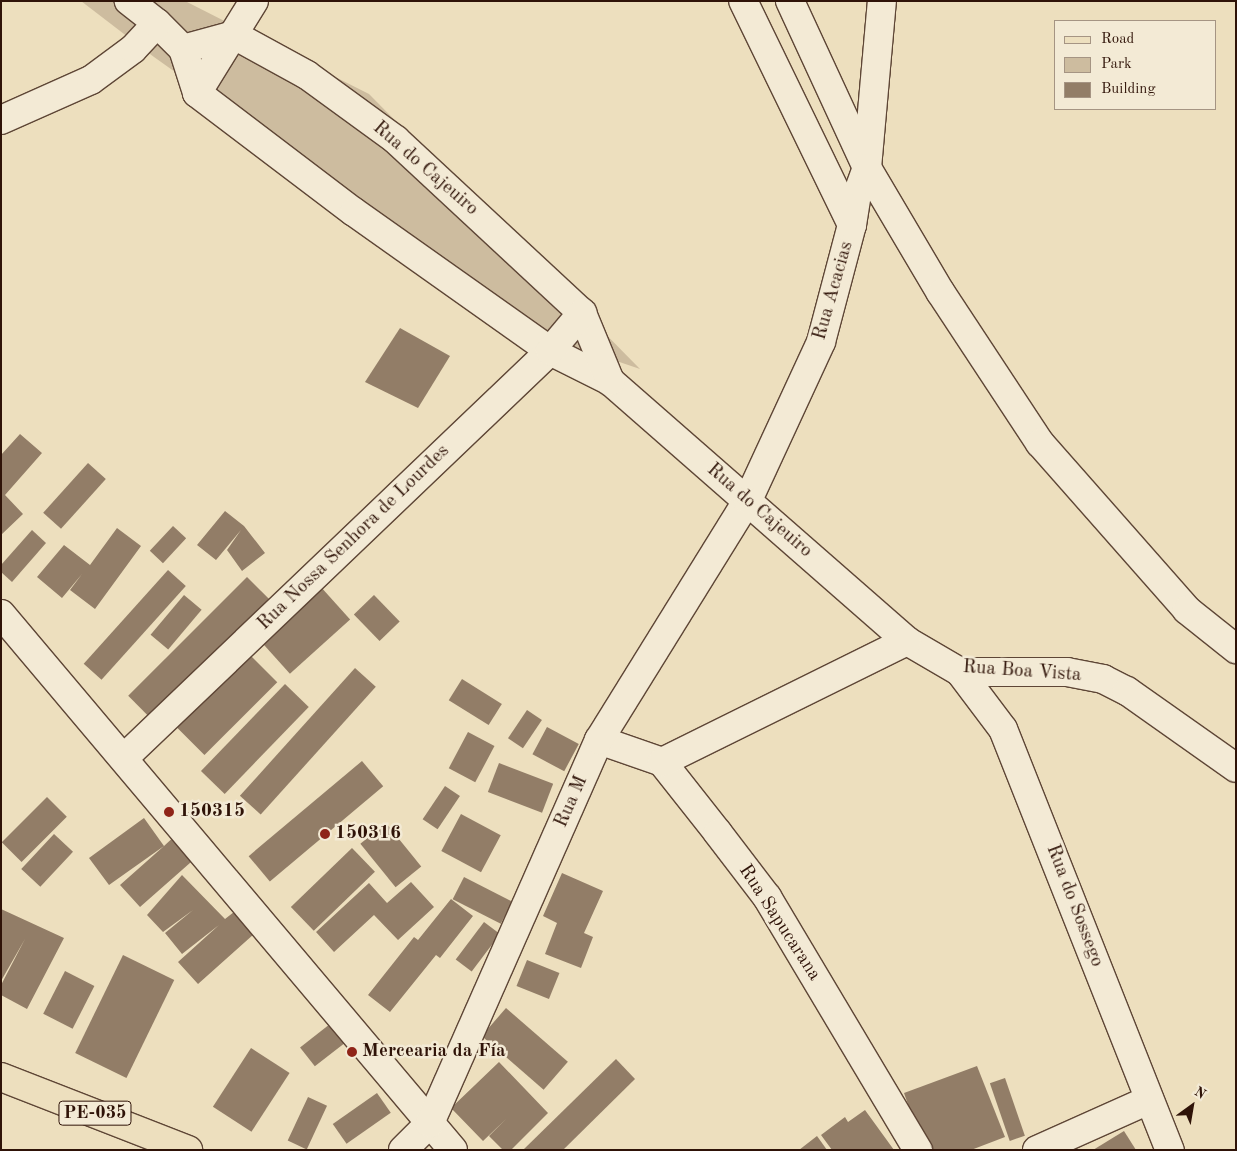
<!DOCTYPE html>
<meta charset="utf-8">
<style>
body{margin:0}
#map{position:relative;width:1237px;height:1151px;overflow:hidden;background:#eddfbe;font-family:"Old Standard TT",serif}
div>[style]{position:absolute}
.green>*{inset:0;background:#cdbc9f}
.building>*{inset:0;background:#927d67;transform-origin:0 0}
.roads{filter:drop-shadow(1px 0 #5e4636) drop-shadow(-1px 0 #5e4636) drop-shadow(0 1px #5e4636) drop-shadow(0 -1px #5e4636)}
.street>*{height:28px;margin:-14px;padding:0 14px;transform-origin:14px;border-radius:14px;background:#f3ead5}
.secondary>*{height:28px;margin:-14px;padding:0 14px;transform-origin:14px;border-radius:14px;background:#f3ead5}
.primary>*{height:28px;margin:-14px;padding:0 14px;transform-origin:14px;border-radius:14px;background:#eddfbe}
.dots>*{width:14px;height:14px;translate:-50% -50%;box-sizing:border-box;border:2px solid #f3ead5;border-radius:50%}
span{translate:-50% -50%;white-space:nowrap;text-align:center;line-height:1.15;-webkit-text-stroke:5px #f3ead5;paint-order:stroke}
.shield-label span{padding:1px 4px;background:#f3ead5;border:1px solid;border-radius:4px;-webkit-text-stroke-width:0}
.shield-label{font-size:18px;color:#2f1308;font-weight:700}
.street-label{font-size:19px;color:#2f1308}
.poi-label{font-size:19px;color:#2f1308;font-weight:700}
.left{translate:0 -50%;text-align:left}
.frame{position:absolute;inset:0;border:2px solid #2f1308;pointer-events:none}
.legend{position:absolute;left:1054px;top:20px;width:162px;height:90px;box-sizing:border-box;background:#f3ead5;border:1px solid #a59483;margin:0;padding:6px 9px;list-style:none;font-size:15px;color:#2f1308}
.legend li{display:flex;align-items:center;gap:10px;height:25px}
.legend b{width:25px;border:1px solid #a59483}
.north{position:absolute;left:1167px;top:1081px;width:50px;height:50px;-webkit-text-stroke:4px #f3ead5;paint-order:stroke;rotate:32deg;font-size:14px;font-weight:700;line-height:20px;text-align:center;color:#2f1308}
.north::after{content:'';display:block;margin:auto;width:18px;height:22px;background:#2f1308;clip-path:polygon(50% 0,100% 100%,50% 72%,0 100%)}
</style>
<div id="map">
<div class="green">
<i style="clip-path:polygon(81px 1px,185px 1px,369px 94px,640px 369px,549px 338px,154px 57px)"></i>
</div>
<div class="building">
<i style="clip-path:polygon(400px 328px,450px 356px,418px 408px,365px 382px)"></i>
<i style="clip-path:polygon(20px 434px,42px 453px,5px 495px,23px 514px,1px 535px,1px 455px)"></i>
<i style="left:88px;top:463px;width:24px;height:67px;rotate:42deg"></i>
<i style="clip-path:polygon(225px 511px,244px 526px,265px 553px,242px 571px,227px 550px,241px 530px,216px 560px,197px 545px)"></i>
<i style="left:173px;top:526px;width:18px;height:34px;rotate:43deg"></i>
<i style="clip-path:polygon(117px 528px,141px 546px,95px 609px,70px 590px,82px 574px,62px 598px,37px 577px,64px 545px,90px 565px)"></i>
<i style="clip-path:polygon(32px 530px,46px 543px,12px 582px,1px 572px,1px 565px)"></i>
<i style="left:168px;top:570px;width:24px;height:126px;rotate:42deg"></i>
<i style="left:247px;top:577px;width:33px;height:168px;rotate:45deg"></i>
<i style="left:320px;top:586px;width:45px;height:81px;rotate:48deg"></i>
<i style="left:184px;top:595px;width:23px;height:52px;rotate:40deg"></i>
<i style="left:374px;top:595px;width:37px;height:28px;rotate:46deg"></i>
<i style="left:249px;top:654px;width:40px;height:103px;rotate:45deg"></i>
<i style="left:355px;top:668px;width:28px;height:172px;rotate:42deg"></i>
<i style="left:462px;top:679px;width:47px;height:25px;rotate:32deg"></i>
<i style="left:285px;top:684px;width:33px;height:121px;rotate:44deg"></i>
<i style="left:527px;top:710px;width:18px;height:34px;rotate:34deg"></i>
<i style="left:547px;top:727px;width:36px;height:31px;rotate:28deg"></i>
<i style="left:468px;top:732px;width:30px;height:41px;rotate:28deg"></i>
<i style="left:362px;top:761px;width:33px;height:148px;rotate:50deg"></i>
<i style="left:499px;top:763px;width:58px;height:31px;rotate:21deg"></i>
<i style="left:445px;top:786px;width:18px;height:40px;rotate:34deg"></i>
<i style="left:47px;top:797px;width:28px;height:64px;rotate:45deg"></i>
<i style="left:461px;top:814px;width:45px;height:42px;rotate:28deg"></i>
<i style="clip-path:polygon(144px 818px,164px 846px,178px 833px,199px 855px,140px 907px,120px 885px,164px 846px,109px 885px,89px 858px)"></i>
<i style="left:386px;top:823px;width:56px;height:33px;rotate:51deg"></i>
<i style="left:54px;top:834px;width:26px;height:48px;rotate:43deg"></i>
<i style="left:352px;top:848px;width:33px;height:85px;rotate:46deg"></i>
<i style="clip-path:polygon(562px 873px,603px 891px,584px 933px,593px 937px,581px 968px,545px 954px,557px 923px,543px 916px)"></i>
<i style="clip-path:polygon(182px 875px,225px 919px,234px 912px,254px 934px,198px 984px,178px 962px,219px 925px,182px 954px,165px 933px,193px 910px,163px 932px,147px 915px)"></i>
<i style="left:464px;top:877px;width:54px;height:25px;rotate:27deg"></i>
<i style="clip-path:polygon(411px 882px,434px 907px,398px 940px,374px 915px,334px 952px,316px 932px,369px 883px,387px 903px)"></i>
<i style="clip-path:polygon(451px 899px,473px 916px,440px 958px,436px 955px,390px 1012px,368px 995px,414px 937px,418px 940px)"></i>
<i style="clip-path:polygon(1px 909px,64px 938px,27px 1009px,1px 995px,1px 985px,25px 939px,1px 981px)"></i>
<i style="left:484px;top:922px;width:20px;height:47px;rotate:37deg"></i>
<i style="left:123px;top:955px;width:57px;height:109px;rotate:26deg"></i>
<i style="left:527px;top:960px;width:35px;height:28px;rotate:22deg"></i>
<i style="left:65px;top:971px;width:33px;height:48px;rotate:27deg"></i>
<i style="left:506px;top:1008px;width:82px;height:37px;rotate:41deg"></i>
<i style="left:330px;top:1024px;width:24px;height:38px;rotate:52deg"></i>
<i style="left:251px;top:1048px;width:46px;height:70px;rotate:33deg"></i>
<i style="clip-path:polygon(616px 1059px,635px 1079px,563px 1150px,523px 1150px)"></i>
<i style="clip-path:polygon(499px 1062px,548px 1113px,511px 1150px,503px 1150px,489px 1136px,506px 1119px,483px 1141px,451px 1108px)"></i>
<i style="clip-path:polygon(977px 1066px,1005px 1137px,971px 1150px,924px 1150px,904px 1093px)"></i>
<i style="left:1005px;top:1078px;width:61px;height:16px;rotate:71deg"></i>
<i style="left:377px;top:1093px;width:24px;height:54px;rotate:55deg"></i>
<i style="left:308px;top:1097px;width:21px;height:48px;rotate:25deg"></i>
<i style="clip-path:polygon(865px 1110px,894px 1150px,832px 1150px,821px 1135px,845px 1117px,848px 1122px)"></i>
<i style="clip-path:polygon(1124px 1131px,1136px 1150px,1093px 1150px)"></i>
<i style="clip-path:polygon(817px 1136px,827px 1150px,799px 1150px)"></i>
</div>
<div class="roads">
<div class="street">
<i style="left:157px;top:23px;width:37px;rotate:45deg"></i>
<i style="left:183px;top:49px;width:46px;rotate:72.3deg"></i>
<i style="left:197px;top:93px;width:197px;rotate:37.2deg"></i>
<i style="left:354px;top:212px;width:240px;rotate:35.3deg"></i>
<i style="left:550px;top:351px;width:67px;rotate:26.6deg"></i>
<i style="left:610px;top:381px;width:395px;rotate:41.2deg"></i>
<i style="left:907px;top:641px;width:61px;rotate:30.3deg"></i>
<i style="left:960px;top:672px;width:107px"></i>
<i style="left:1067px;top:672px;width:37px;rotate:11deg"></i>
<i style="left:1103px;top:679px;width:27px;rotate:27deg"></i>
<i style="left:1127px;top:691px;width:133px;rotate:35.2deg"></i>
<i style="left:183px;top:49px;width:53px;rotate:-15.4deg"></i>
<i style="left:234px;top:35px;width:83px;rotate:28.7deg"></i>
<i style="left:307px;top:75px;width:110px;rotate:36.1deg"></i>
<i style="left:396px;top:140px;width:254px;rotate:42.9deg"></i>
<i style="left:582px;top:313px;width:74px;rotate:67.6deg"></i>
<i style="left:197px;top:93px;width:108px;rotate:-58.2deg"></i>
<i style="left:1px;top:120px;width:98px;rotate:-24deg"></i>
<i style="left:91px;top:80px;width:52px;rotate:-36.4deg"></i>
<i style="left:133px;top:49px;width:35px;rotate:-47deg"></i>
<i style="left:157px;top:23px;width:36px;rotate:-142deg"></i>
<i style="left:852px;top:225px;width:30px;rotate:-81deg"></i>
<i style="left:857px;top:195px;width:29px;rotate:-70deg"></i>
<i style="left:867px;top:168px;width:168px;rotate:-84.9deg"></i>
<i style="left:1px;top:614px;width:701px;rotate:49.86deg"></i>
<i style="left:960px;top:672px;width:71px;rotate:53deg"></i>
<i style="left:1003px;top:729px;width:453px;rotate:68.4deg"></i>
<i style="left:599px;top:740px;width:67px;rotate:19.2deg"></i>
<i style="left:662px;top:762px;width:90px;rotate:51.7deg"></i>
<i style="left:718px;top:833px;width:81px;rotate:52.6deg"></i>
<i style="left:767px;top:897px;width:295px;rotate:59.2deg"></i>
<i style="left:124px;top:758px;width:589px;rotate:-43.69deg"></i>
<i style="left:550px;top:351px;width:50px;rotate:-49.9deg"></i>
<i style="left:662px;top:762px;width:273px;rotate:-26.3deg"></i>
<i style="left:403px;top:1150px;width:38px;rotate:-45deg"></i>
<i style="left:430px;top:1123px;width:419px;rotate:-66.2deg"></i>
<i style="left:599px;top:740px;width:282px;rotate:-58.2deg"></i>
<i style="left:748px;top:500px;width:174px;rotate:-65.2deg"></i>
<i style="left:821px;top:342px;width:121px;rotate:-75.2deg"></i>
<i style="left:852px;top:225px;width:249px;rotate:-115.9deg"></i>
<i style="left:1037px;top:1150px;width:123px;rotate:-24.1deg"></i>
</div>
<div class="secondary">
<i style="left:790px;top:1px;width:184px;rotate:65.2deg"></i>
<i style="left:867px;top:168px;width:145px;rotate:59.4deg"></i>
<i style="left:941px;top:293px;width:180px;rotate:56.6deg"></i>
<i style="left:1040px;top:443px;width:222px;rotate:48.6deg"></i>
<i style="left:1187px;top:610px;width:63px;rotate:38.5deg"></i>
</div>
<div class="primary">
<i style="left:1px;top:1077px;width:201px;rotate:21.3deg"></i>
</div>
</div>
<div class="dots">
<i style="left:169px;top:812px;background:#8f2418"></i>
<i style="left:325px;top:834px;background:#8f2418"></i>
<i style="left:352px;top:1052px;background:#8f2418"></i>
</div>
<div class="shield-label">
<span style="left:95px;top:1113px">PE-035</span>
</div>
<div class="street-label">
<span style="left:425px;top:169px;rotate:41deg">Rua do Cajeuiro</span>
<span style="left:834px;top:291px;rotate:-74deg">Rua Acacias</span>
<span style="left:759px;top:511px;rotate:41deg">Rua do Cajeuiro</span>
<span style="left:354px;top:538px;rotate:-44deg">Rua Nossa Senhora de Lourdes</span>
<span style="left:1022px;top:672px;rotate:4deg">Rua Boa Vista</span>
<span style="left:572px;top:802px;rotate:-66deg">Rua M</span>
<span style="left:1074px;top:906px;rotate:69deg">Rua do Sossego</span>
<span style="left:779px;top:923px;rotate:57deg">Rua Sapucarana</span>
</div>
<div class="poi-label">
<span class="left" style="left:179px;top:812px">150315</span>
<span class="left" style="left:335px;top:834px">150316</span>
<span class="left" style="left:362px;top:1052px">Mercearia da Fía</span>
</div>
<div class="frame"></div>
<ul class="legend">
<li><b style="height:6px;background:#eddfbe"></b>Road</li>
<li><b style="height:14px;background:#cdbc9f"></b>Park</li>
<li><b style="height:14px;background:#927d67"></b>Building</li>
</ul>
<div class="north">N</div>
</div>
